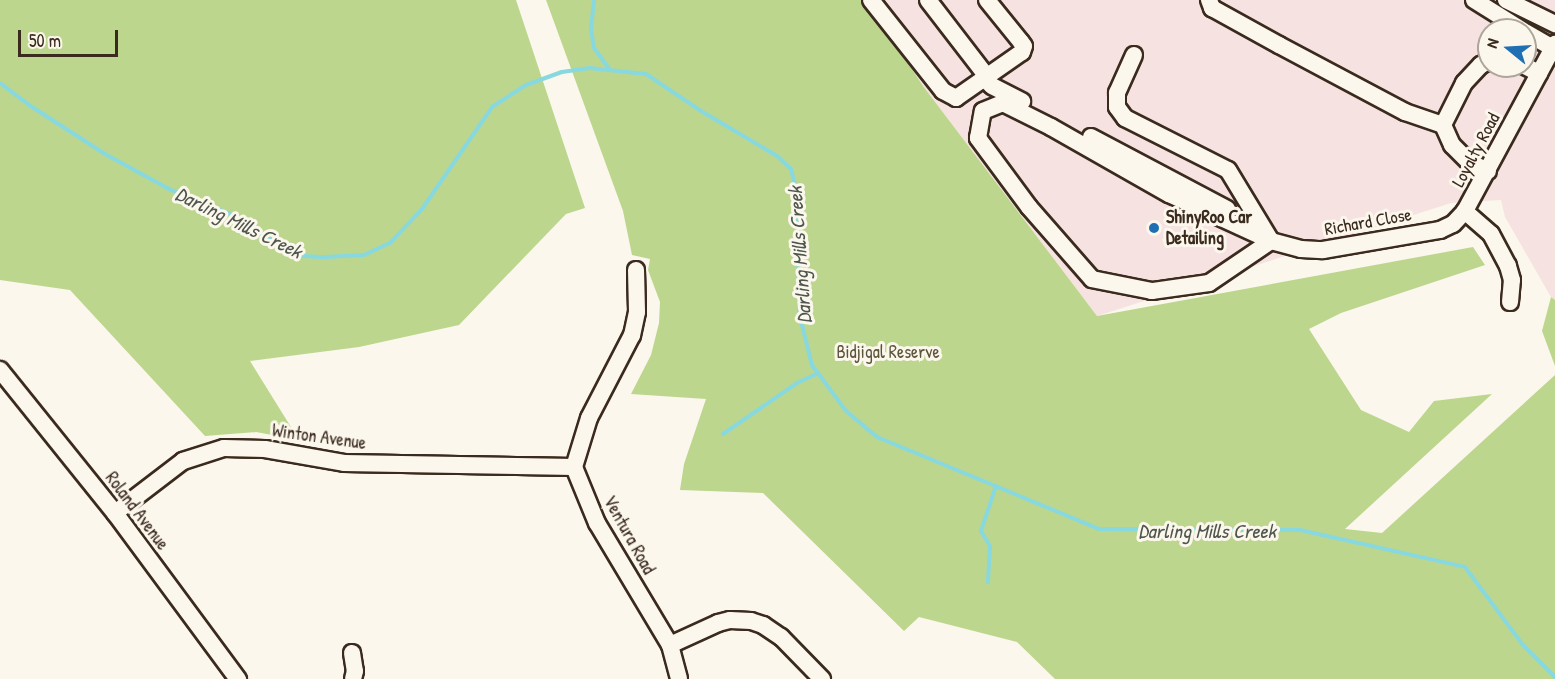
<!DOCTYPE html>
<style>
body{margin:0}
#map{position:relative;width:1555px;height:679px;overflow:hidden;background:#fbf7ec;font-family:"Patrick Hand",sans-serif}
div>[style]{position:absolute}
.built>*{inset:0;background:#f5e2e1}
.green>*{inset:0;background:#bdd68d}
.stream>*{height:4px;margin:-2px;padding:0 2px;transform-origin:2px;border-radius:2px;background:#87d8df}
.roads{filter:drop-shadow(2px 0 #3b2a1e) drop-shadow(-2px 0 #3b2a1e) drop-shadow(0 2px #3b2a1e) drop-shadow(0 -2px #3b2a1e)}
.minor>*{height:16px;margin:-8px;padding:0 8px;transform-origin:8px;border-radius:8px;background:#fbf7ec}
.dots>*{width:16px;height:16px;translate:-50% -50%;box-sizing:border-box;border:3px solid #fbf7ec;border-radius:50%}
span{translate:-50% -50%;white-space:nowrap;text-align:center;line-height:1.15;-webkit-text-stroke:6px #fbf7ec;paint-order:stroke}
.street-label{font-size:18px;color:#3b2a1e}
.poi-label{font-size:18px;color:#3b2a1e;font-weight:700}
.left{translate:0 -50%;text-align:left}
.park-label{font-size:18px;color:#5c553a}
.water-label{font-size:20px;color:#4e564e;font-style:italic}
.north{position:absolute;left:1477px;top:18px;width:60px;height:60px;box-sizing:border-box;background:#fbf7ec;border:2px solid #aea59a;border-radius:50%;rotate:288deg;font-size:16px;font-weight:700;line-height:24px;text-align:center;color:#3b2a1e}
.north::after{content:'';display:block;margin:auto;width:21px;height:27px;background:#1f6fb2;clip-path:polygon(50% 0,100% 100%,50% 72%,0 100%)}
.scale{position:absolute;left:18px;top:30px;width:100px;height:27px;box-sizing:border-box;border:3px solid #3b2a1e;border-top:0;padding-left:8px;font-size:18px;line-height:21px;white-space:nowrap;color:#3b2a1e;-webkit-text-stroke:4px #fbf7ec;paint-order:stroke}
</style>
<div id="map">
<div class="built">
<i style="clip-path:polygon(evenodd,867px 0,1555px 0,1555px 300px,1551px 297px,1505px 217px,1501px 200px,1451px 203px,1097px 316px,923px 86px,867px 0,1489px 30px,1525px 30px,1525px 66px,1489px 66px,1489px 30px)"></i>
</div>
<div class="green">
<i style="clip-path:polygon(0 0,516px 0,585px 208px,566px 214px,459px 325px,359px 347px,250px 361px,299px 440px,256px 432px,205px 436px,70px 290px,0 280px)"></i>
<i style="clip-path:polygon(546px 0,867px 0,923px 86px,1097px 316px,1473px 247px,1485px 265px,1341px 313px,1309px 329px,1361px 410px,1409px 432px,1434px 401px,1492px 394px,1345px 529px,1382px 533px,1555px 375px,1555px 679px,1055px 679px,1017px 642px,919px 617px,904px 631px,763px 493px,680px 490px,684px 464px,706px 399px,631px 394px,651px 355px,659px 323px,660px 302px,648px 270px,650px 259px,632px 255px,623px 211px)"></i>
<i style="clip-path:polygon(1551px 297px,1555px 300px,1555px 366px,1542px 331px)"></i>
</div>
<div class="stream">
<i style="left:594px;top:0;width:29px;rotate:96deg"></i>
<i style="left:591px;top:29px;width:19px;rotate:81deg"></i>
<i style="left:594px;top:48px;width:26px;rotate:54deg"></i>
<i style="left:0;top:83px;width:36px;rotate:37deg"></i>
<i style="left:29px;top:105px;width:90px;rotate:32.8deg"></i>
<i style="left:105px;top:154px;width:73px;rotate:28.7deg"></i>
<i style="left:169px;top:189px;width:64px;rotate:22.1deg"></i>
<i style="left:228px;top:213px;width:66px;rotate:32deg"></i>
<i style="left:284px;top:248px;width:21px;rotate:23deg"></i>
<i style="left:303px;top:256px;width:22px;rotate:3deg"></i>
<i style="left:325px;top:257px;width:39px;rotate:-3deg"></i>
<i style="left:364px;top:255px;width:29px;rotate:-25deg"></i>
<i style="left:390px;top:243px;width:47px;rotate:-46.7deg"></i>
<i style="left:422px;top:209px;width:124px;rotate:-55.5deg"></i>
<i style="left:492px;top:107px;width:40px;rotate:-32.9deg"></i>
<i style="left:526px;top:85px;width:38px;rotate:-20deg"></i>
<i style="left:562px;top:72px;width:28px;rotate:-8deg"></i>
<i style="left:590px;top:68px;width:56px;rotate:6.1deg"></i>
<i style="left:646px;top:74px;width:66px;rotate:33.9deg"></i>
<i style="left:701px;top:111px;width:88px;rotate:30.6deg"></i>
<i style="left:777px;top:156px;width:19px;rotate:43deg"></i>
<i style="left:791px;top:169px;width:29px;rotate:76deg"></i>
<i style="left:798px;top:197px;width:116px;rotate:89.5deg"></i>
<i style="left:799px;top:313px;width:54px;rotate:76deg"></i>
<i style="left:812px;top:365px;width:57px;rotate:53.5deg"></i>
<i style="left:846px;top:411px;width:40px;rotate:40deg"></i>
<i style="left:877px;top:437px;width:240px;rotate:22.5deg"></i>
<i style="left:1099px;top:529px;width:201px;rotate:0.3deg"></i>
<i style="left:1300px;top:530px;width:169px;rotate:12.6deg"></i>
<i style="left:1465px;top:567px;width:97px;rotate:53.4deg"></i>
<i style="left:1523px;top:645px;width:45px;rotate:45deg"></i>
<i style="left:723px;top:434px;width:90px;rotate:-34.6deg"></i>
<i style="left:797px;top:383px;width:23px;rotate:-25deg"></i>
<i style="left:988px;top:582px;width:36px;rotate:-87deg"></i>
<i style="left:990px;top:546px;width:17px;rotate:-121deg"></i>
<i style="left:981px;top:531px;width:47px;rotate:-71.6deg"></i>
</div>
<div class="roads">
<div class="minor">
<i style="left:871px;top:0;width:116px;rotate:51.6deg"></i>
<i style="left:943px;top:91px;width:15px;rotate:28deg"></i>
<i style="left:956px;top:98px;width:80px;rotate:-34.9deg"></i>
<i style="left:1022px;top:52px;width:6px;rotate:-72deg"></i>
<i style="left:1024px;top:46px;width:5px;rotate:-127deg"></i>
<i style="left:1021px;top:42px;width:54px;rotate:-129deg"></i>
<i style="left:928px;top:0;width:98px;rotate:52.4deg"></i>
<i style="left:1209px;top:0;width:9px;rotate:69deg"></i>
<i style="left:1212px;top:8px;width:77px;rotate:28.9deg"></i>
<i style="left:1279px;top:45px;width:143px;rotate:28deg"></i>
<i style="left:1405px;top:112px;width:40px;rotate:18.9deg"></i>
<i style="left:1474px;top:0;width:57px;rotate:32deg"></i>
<i style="left:1506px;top:0;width:55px;rotate:26.1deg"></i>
<i style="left:1525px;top:32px;width:32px;rotate:30deg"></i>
<i style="left:1134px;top:55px;width:42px;rotate:114.1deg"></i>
<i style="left:1117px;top:93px;width:14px;rotate:90deg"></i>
<i style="left:1117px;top:107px;width:14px;rotate:54deg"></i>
<i style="left:1125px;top:118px;width:115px;rotate:26.8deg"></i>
<i style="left:1228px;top:170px;width:83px;rotate:58.8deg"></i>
<i style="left:1525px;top:66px;width:16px;rotate:27deg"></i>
<i style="left:986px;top:80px;width:8px;rotate:45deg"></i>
<i style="left:992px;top:86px;width:34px;rotate:27deg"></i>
<i style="left:1091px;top:137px;width:154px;rotate:27.9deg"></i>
<i style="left:1488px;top:171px;width:21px;rotate:-155deg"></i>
<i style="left:1469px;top:162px;width:24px;rotate:-135deg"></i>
<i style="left:1452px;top:145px;width:22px;rotate:-114deg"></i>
<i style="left:1443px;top:125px;width:47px;rotate:-63.4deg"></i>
<i style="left:1464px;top:83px;width:25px;rotate:-47deg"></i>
<i style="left:1481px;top:65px;width:9px;rotate:-27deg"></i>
<i style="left:1271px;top:241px;width:75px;rotate:145.9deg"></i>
<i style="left:1209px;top:283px;width:58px;rotate:172deg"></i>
<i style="left:1152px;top:291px;width:61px;rotate:-168.7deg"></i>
<i style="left:1092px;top:279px;width:96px;rotate:-131.2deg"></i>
<i style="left:1029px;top:207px;width:86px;rotate:-126.5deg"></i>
<i style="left:978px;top:138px;width:27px;rotate:-80deg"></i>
<i style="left:983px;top:111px;width:22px;rotate:-22deg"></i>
<i style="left:1003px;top:103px;width:54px;rotate:26.6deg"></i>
<i style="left:1051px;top:127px;width:136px;rotate:29.6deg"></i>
<i style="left:1169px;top:194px;width:112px;rotate:24.7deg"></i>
<i style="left:1271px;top:241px;width:31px;rotate:15deg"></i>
<i style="left:1301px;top:249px;width:22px;rotate:3deg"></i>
<i style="left:1323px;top:250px;width:119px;rotate:-9.7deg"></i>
<i style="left:1440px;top:230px;width:14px;rotate:-25deg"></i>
<i style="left:1453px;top:224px;width:18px;rotate:-47deg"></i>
<i style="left:636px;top:270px;width:42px;rotate:88.6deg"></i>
<i style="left:637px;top:312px;width:24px;rotate:102deg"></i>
<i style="left:632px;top:335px;width:93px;rotate:117.4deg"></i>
<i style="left:589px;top:418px;width:51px;rotate:107deg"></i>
<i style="left:574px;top:467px;width:61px;rotate:67.7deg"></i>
<i style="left:597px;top:523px;width:142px;rotate:59.1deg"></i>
<i style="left:670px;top:645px;width:35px;rotate:75deg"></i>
<i style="left:1510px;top:302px;width:22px;rotate:-85deg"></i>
<i style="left:1512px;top:280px;width:15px;rotate:-106deg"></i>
<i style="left:1508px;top:266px;width:36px;rotate:-118deg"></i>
<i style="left:1491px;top:234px;width:35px;rotate:-139deg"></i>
<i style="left:1465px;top:211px;width:190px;rotate:-61.7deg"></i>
<i style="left:0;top:370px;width:184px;rotate:51.2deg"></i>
<i style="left:115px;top:513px;width:207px;rotate:53.5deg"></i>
<i style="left:115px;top:513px;width:86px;rotate:-37.4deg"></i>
<i style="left:183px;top:461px;width:43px;rotate:-17.6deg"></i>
<i style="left:224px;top:448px;width:41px;rotate:1.4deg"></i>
<i style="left:265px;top:449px;width:80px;rotate:10deg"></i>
<i style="left:344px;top:463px;width:230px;rotate:1deg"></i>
<i style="left:670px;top:645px;width:53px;rotate:-24.6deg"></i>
<i style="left:718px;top:623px;width:12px;rotate:-14deg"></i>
<i style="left:730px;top:620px;width:21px;rotate:3deg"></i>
<i style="left:751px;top:621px;width:13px;rotate:18deg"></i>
<i style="left:763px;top:625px;width:22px;rotate:34deg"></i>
<i style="left:781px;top:637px;width:59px;rotate:45.7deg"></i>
<i style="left:352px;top:653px;width:18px;rotate:81deg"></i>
<i style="left:355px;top:671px;width:8px;rotate:104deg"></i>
</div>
</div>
<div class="dots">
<i style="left:1154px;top:228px;background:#1f6fb2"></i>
</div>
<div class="street-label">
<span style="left:1476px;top:150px;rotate:-62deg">Loyalty Road</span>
<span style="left:1368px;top:222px;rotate:-10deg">Richard Close</span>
<span style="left:319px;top:437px;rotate:8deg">Winton Avenue</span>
<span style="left:137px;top:511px;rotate:53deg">Roland Avenue</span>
<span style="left:629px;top:535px;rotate:61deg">Ventura Road</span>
</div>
<div class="poi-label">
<span class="left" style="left:1166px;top:228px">ShinyRoo Car<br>Detailing</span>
</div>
<div class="park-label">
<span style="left:888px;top:352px">Bidjigal Reserve</span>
</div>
<div class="water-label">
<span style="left:239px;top:222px;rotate:26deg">Darling Mills Creek</span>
<span style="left:799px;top:255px;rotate:-94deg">Darling Mills Creek</span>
<span style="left:1207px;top:530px">Darling Mills Creek</span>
</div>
<div class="north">N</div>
<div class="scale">50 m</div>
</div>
